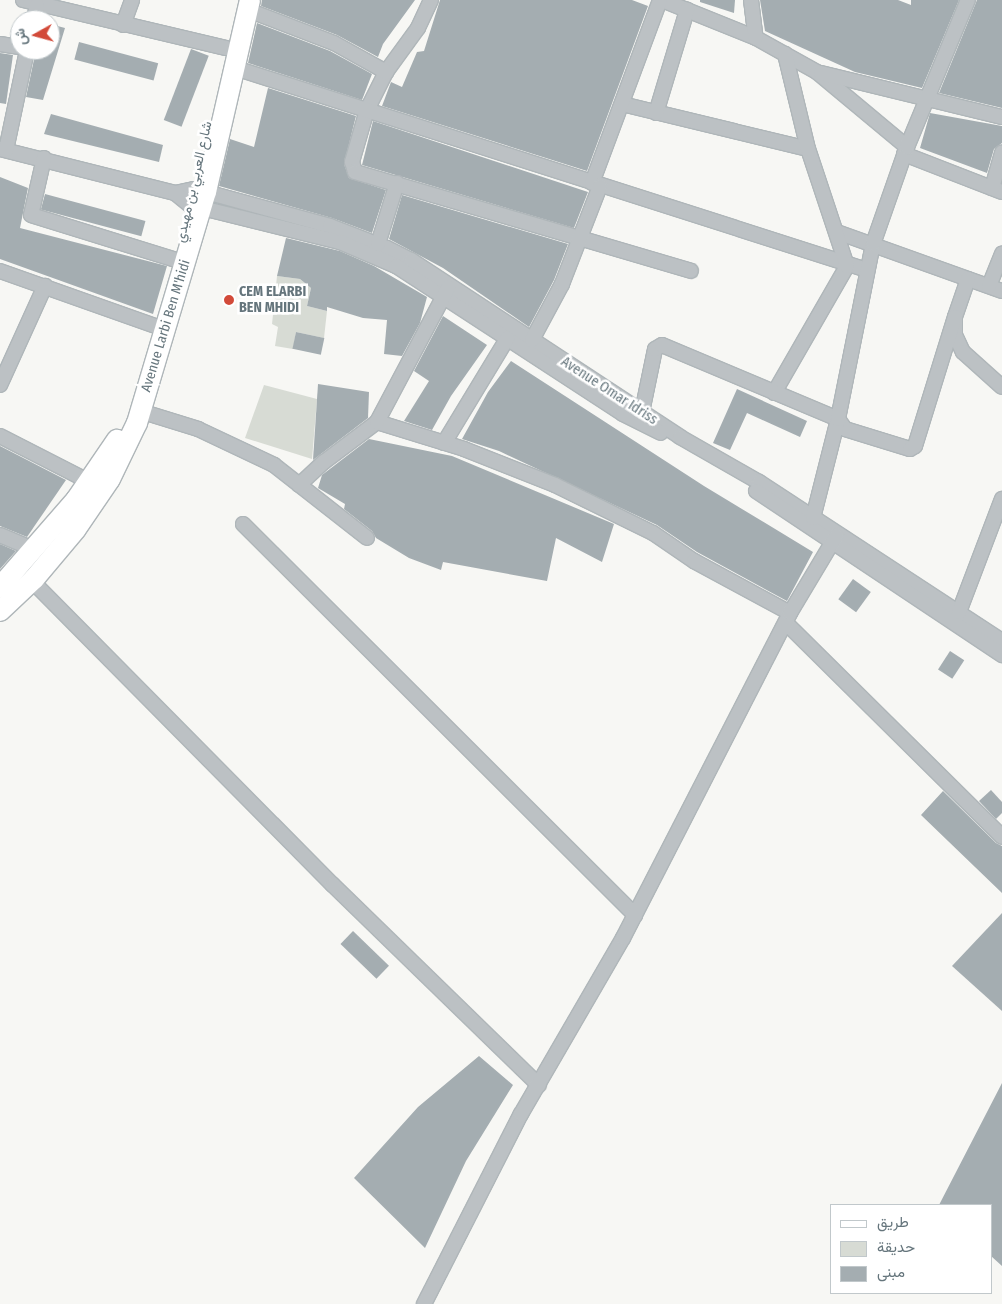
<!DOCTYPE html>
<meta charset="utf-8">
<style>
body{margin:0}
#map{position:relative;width:1002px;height:1304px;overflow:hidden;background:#f7f7f4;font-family:"Fira Sans Condensed",Vazirmatn,sans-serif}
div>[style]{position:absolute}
.green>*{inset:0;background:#d7dbd4}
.building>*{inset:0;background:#a4adb1;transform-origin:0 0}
.roads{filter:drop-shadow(1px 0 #afb6b9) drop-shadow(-1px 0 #afb6b9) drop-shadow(0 1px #afb6b9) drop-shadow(0 -1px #afb6b9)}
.street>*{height:14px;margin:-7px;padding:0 7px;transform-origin:7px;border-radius:7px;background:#bcc1c4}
.secondary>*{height:20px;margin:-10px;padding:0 10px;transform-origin:10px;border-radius:10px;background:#fff}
.dots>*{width:14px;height:14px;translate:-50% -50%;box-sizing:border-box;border:2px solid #fff;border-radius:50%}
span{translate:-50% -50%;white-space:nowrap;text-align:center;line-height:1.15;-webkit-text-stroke:5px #fff;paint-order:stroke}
.street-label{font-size:14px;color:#65757c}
.poi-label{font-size:14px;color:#65757c;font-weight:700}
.left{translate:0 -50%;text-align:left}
.legend{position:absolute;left:830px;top:1204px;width:162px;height:90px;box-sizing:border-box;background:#fff;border:1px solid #c1c8cb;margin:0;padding:6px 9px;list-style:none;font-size:15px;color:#65757c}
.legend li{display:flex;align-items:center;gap:10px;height:25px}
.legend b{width:25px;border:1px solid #c1c8cb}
.north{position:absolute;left:10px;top:10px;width:50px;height:50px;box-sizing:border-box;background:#fff;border:1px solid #c1c8cb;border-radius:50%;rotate:263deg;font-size:14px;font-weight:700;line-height:20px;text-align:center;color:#65757c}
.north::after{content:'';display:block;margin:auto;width:18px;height:22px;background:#d24a39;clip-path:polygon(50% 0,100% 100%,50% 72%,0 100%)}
</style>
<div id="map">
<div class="green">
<i style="clip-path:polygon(277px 276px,300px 279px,311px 288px,307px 306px,327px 311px,324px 338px,296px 332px,293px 349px,275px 346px,278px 327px,272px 324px)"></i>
<i style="clip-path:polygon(264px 385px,317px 399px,312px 459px,245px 438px)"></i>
</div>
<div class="building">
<i style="clip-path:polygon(262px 0,415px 0,383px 44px,378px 57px,337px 35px,261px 6px)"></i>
<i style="clip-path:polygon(440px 0,632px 0,648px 6px,587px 171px,382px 106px,391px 82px,402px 87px,417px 52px,424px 51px)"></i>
<i style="clip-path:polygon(700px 0,735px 0,734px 13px,700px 2px)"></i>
<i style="clip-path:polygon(760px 0,898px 0,911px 5px,911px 0,959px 0,922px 88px,855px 72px,765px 31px)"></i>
<i style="clip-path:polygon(977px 0,1002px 0,1002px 108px,939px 93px)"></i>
<i style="clip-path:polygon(257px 23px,330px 51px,372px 74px,362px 100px,248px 63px)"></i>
<i style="clip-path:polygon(50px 24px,65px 28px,43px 100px,26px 97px,36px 50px,50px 50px)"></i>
<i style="left:79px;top:42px;width:82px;height:18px;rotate:15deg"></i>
<i style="left:191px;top:49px;width:19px;height:76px;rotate:21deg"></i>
<i style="clip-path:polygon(0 53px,13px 55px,6px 104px,0 103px)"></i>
<i style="clip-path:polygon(268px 88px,356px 116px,344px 164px,349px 178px,386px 190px,372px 233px,332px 218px,219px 186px,230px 139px,254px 147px)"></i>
<i style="clip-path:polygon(930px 113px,1002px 126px,1002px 143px,994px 149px,987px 173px,920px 148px)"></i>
<i style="clip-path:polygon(51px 114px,163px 145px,159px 162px,44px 134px)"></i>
<i style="clip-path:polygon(373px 121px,588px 192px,574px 228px,362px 165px)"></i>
<i style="clip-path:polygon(0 177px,28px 188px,20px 228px,167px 266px,153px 314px,0 259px)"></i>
<i style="left:45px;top:194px;width:104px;height:16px;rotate:15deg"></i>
<i style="clip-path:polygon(402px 195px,568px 244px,554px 280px,529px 327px,443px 268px,389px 239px)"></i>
<i style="clip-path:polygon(286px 238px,340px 251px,374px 266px,427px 297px,420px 323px,402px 356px,384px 354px,387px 320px,363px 318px,327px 307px,327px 311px,307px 306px,311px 288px,300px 279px,277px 276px)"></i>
<i style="clip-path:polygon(443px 316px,487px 345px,451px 396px,432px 430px,404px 421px,429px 381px,414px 371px)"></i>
<i style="left:296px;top:332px;width:29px;height:17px;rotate:12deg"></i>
<i style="clip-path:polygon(511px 361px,704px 486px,813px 552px,787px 601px,697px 552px,657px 525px,499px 451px,462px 439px,488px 392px)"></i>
<i style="clip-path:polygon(318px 384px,369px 392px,368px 418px,313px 460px)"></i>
<i style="clip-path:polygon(737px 389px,807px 421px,800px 437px,747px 413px,730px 450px,713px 443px)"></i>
<i style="clip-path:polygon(369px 439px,452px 456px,614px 524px,602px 562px,556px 538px,547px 581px,443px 562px,441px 570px,409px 558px,376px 538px,372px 531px,344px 509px,345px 504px,318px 488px,322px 475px)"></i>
<i style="clip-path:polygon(0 446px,66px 480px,27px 537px,0 526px)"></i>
<i style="clip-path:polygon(0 544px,16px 551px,0 569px)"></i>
<i style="left:853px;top:579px;width:22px;height:25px;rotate:36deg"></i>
<i style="left:950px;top:651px;width:17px;height:22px;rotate:33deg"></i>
<i style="clip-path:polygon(991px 790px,1002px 802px,1002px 813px,996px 819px,979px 801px)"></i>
<i style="clip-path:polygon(943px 791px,996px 843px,1002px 846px,1002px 893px,921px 815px)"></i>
<i style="clip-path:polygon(1002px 913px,1002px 1011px,952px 966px)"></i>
<i style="left:353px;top:931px;width:50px;height:18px;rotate:44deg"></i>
<i style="clip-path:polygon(479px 1056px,513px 1085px,466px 1161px,425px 1248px,354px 1178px,418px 1107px)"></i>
<i style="clip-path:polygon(1002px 1083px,1002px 1266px,991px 1256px,991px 1205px,939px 1205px)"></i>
</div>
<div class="roads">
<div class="street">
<i style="left:23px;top:0;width:209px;rotate:13.3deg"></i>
<i style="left:431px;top:0;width:31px;rotate:115deg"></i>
<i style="left:418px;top:28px;width:54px;rotate:126deg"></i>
<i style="left:386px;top:72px;width:42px;rotate:116.6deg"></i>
<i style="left:367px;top:110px;width:54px;rotate:106.1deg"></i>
<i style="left:352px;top:162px;width:10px;rotate:73deg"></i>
<i style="left:355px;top:172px;width:350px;rotate:16.4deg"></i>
<i style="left:662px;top:0;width:101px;rotate:22deg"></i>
<i style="left:756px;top:38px;width:70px;rotate:29.1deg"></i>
<i style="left:817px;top:72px;width:117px;rotate:39.8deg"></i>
<i style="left:751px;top:0;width:38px;rotate:83deg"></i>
<i style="left:248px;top:10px;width:92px;rotate:21deg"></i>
<i style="left:334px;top:43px;width:60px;rotate:29.1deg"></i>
<i style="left:34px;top:20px;width:15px;rotate:-79deg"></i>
<i style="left:123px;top:25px;width:27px;rotate:-70deg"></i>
<i style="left:0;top:44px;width:20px;rotate:9deg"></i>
<i style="left:235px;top:68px;width:663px;rotate:17.72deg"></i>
<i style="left:821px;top:73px;width:186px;rotate:13.7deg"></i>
<i style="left:622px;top:104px;width:191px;rotate:13.6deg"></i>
<i style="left:656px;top:113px;width:108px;rotate:-73.2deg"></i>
<i style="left:0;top:149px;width:180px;rotate:14.1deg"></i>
<i style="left:175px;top:193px;width:19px;rotate:-12deg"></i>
<i style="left:194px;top:189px;width:12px;rotate:14deg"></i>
<i style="left:206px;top:192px;width:129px;rotate:15.3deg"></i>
<i style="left:330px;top:226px;width:61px;rotate:21.1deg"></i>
<i style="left:387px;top:248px;width:27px;rotate:27deg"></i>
<i style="left:411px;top:260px;width:322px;rotate:33.3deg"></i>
<i style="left:680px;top:437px;width:91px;rotate:29.7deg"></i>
<i style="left:759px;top:482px;width:290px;rotate:33.2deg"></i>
<i style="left:6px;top:150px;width:102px;rotate:-78.1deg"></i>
<i style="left:904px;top:154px;width:105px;rotate:21.2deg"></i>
<i style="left:44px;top:158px;width:58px;rotate:102.8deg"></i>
<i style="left:31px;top:215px;width:152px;rotate:17.2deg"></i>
<i style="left:592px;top:183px;width:195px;rotate:-69.6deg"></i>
<i style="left:992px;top:188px;width:37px;rotate:-74deg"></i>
<i style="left:175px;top:193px;width:19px;rotate:39deg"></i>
<i style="left:190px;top:205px;width:154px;rotate:13.9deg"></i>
<i style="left:340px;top:242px;width:61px;rotate:23.2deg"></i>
<i style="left:396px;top:266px;width:271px;rotate:33.1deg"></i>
<i style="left:623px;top:414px;width:42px;rotate:26.6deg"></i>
<i style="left:837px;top:232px;width:175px;rotate:19.7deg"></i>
<i style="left:378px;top:244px;width:64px;rotate:-72.7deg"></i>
<i style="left:0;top:271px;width:164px;rotate:19.5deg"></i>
<i style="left:968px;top:279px;width:40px;rotate:108.9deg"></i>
<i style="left:955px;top:317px;width:18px;rotate:90deg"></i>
<i style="left:955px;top:335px;width:19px;rotate:65deg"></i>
<i style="left:963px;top:352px;width:52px;rotate:41.9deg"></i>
<i style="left:989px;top:286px;width:35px;rotate:-68deg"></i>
<i style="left:532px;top:340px;width:64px;rotate:-61.8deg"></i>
<i style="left:562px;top:284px;width:105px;rotate:-68.8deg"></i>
<i style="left:0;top:385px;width:109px;rotate:-65.6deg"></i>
<i style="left:774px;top:393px;width:146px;rotate:-60.1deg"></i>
<i style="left:847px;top:266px;width:123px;rotate:-108.4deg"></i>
<i style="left:808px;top:149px;width:98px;rotate:-103.6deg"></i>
<i style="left:140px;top:411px;width:61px;rotate:17.2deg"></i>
<i style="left:198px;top:429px;width:84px;rotate:25.3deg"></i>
<i style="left:274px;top:465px;width:118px;rotate:38.1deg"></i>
<i style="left:642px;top:412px;width:64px;rotate:-78.3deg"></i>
<i style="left:655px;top:349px;width:8px;rotate:-30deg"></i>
<i style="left:662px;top:345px;width:191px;rotate:22.8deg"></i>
<i style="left:838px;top:419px;width:12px;rotate:55deg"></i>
<i style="left:845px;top:429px;width:68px;rotate:17.1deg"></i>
<i style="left:910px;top:449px;width:6px;rotate:-31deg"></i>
<i style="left:915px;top:446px;width:135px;rotate:-72.8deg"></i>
<i style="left:377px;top:422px;width:91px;rotate:17.2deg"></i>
<i style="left:464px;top:449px;width:98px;rotate:21.6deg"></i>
<i style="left:555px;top:485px;width:109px;rotate:26.1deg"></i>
<i style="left:653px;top:533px;width:50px;rotate:34.3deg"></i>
<i style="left:694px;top:561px;width:109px;rotate:28.4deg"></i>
<i style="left:0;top:436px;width:101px;rotate:27.1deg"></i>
<i style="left:444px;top:443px;width:122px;rotate:-58.8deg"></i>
<i style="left:299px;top:485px;width:34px;rotate:-43deg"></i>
<i style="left:324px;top:462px;width:66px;rotate:-37deg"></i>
<i style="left:377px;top:422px;width:152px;rotate:-62.1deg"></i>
<i style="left:756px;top:491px;width:296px;rotate:33.7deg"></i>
<i style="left:813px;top:518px;width:102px;rotate:-75.8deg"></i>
<i style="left:838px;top:419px;width:178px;rotate:-78.7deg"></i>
<i style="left:873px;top:244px;width:103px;rotate:-70.7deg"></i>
<i style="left:907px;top:147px;width:159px;rotate:-67.5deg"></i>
<i style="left:243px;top:524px;width:554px;rotate:44.93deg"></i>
<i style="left:0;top:535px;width:36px;rotate:23deg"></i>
<i style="left:32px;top:581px;width:428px;rotate:45.3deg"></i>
<i style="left:333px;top:885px;width:287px;rotate:44.2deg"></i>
<i style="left:959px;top:612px;width:121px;rotate:-69.2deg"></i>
<i style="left:786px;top:623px;width:304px;rotate:44.7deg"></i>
<i style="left:424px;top:1304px;width:213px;rotate:-63deg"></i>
<i style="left:521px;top:1114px;width:203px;rotate:-59.9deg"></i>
<i style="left:623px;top:938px;width:365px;rotate:-62.8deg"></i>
<i style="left:790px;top:613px;width:90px;rotate:-59.1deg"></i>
</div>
<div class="secondary">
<i style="left:0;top:587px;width:116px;rotate:-48.9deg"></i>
<i style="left:76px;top:500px;width:73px;rotate:-55.7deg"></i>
<i style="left:0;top:611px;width:47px;rotate:-43.3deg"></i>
<i style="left:34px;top:579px;width:65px;rotate:-50deg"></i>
<i style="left:76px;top:529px;width:60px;rotate:-55.8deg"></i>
<i style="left:110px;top:479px;width:62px;rotate:-64.3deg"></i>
<i style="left:137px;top:423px;width:241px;rotate:-73.4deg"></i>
<i style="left:206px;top:192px;width:197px;rotate:-77.1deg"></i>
</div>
</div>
<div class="dots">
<i style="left:229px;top:300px;background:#d24a39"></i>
</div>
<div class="street-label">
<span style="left:194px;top:182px;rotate:-77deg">شارع العربي بن مهيدي</span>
<span style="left:166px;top:326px;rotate:-73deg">Avenue Larbi Ben M'hidi</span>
<span style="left:609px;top:391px;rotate:33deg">Avenue Omar Idriss</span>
</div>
<div class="poi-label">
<span class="left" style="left:239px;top:300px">CEM ELARBI<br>BEN MHIDI</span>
</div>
<ul class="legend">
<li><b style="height:6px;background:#fff"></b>طريق</li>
<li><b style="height:14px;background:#d7dbd4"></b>حديقة</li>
<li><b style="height:14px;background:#a4adb1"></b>مبنى</li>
</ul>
<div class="north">ش</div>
</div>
